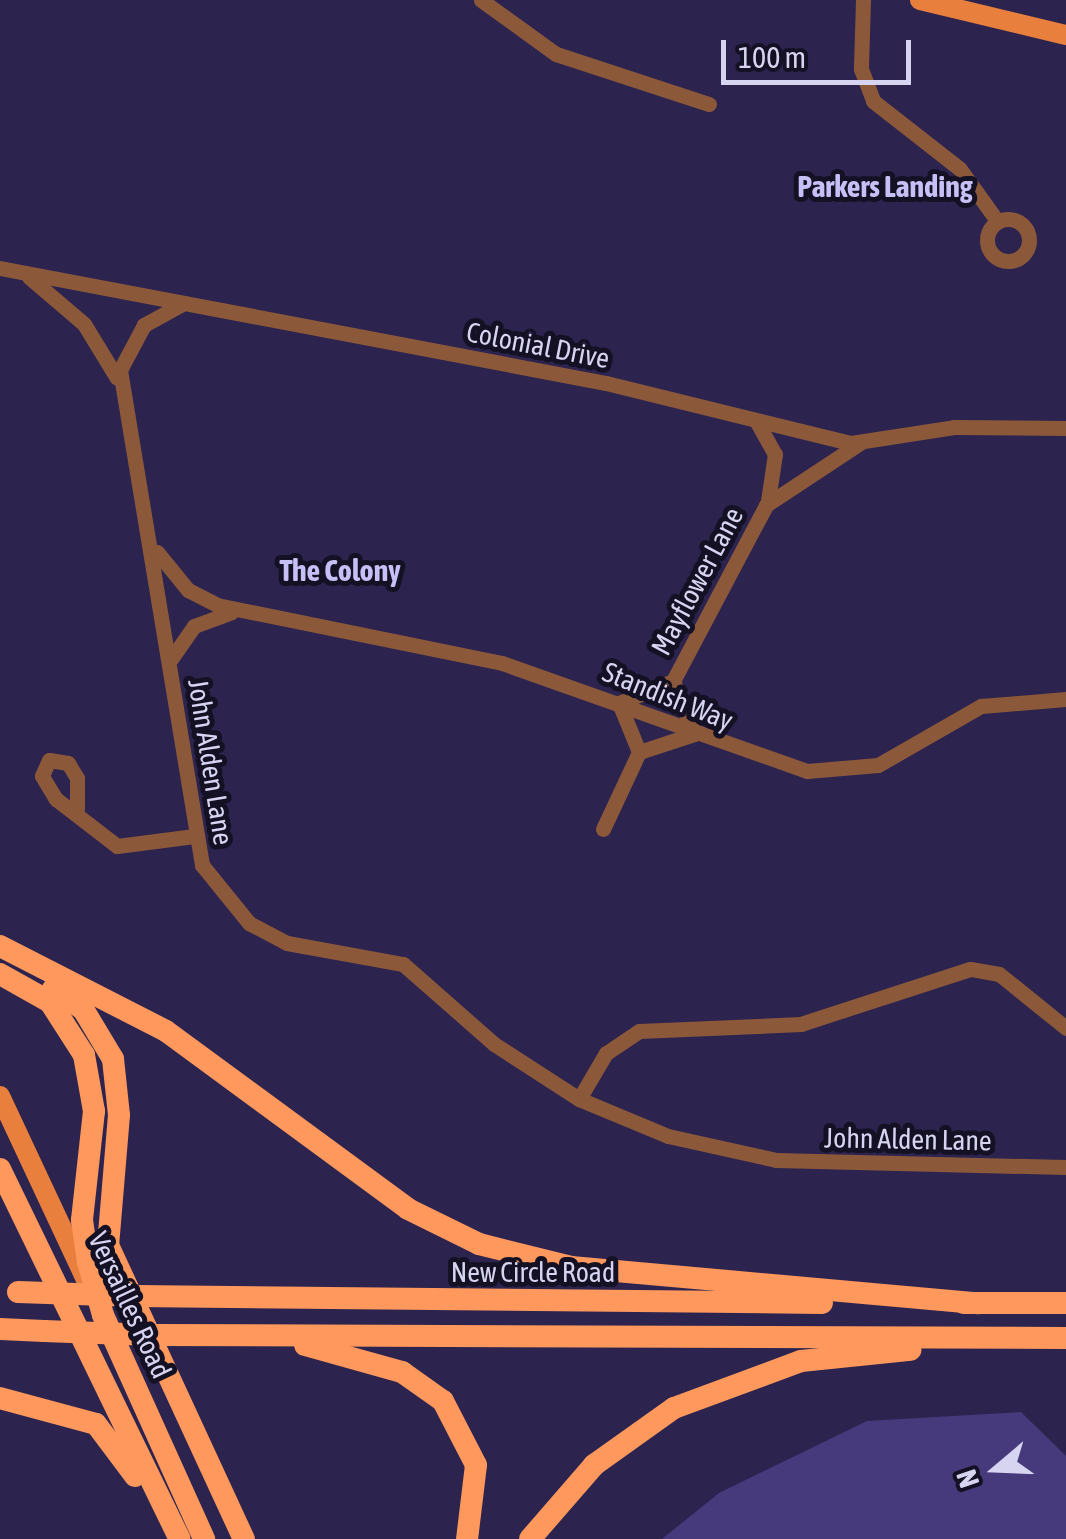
<!DOCTYPE html>
<style>
body{margin:0}
#map{position:relative;width:1066px;height:1539px;overflow:hidden;background:#2c244f;font-family:"Asap Condensed",sans-serif}
div>[style]{position:absolute}
.green>*{inset:0;background:#473a7c}
.minor>*{height:15px;margin:-7.5px;padding:0 7.5px;transform-origin:7.5px;border-radius:7.5px;background:#8c583a}
.minor>.ring{margin:-7.5px;padding:0;box-sizing:content-box;background:none;border:15px solid #8c583a;border-radius:50%}
.major>*{height:20px;margin:-10px;padding:0 10px;transform-origin:10px;border-radius:10px;background:#e97f3c}
.highway>*{height:22px;margin:-11px;padding:0 11px;transform-origin:11px;border-radius:11px;background:#fe985c}
.highway-bridge>*{height:22px;margin:-11px;padding:0 11px;transform-origin:11px;border-radius:11px;background:#fe985c}
span{translate:-50% -50%;white-space:nowrap;text-align:center;line-height:1.15;-webkit-text-stroke:10px #151124;paint-order:stroke}
.street-label{font-size:28px;color:#d6d4f0}
.neighbourhood-label{font-size:30px;color:#c6c0f6;font-weight:700}
.north{position:absolute;left:946px;top:1419px;width:100px;height:100px;-webkit-text-stroke:8px #151124;paint-order:stroke;rotate:251deg;font-size:28px;font-weight:700;line-height:40px;text-align:center;color:#d6d4f0}
.north::after{content:'';display:block;margin:auto;width:35px;height:45px;background:#d6d4f0;clip-path:polygon(50% 0,100% 100%,50% 72%,0 100%)}
.scale{position:absolute;left:721px;top:40px;width:190px;height:45px;box-sizing:border-box;border:5px solid #d6d4f0;border-top:0;padding-left:12px;font-size:30px;line-height:35px;white-space:nowrap;color:#d6d4f0;-webkit-text-stroke:8px #151124;paint-order:stroke}
</style>
<div id="map">
<div class="green">
<i style="clip-path:polygon(1021px 1412px,1066px 1456px,1066px 1539px,662px 1539px,719px 1493px,867px 1421px)"></i>
</div>
<div class="minor">
<i style="left:481px;top:0;width:92px;rotate:35.8deg"></i>
<i style="left:556px;top:54px;width:161px;rotate:18.1deg"></i>
<i style="left:863px;top:0;width:69px;rotate:91.7deg"></i>
<i style="left:861px;top:69px;width:34px;rotate:69deg"></i>
<i style="left:873px;top:101px;width:110px;rotate:38deg"></i>
<i style="left:960px;top:169px;width:65px;rotate:54.4deg"></i>
<i class="ring" style="left:987px;top:219px;width:27px;height:27px"></i>
<i style="left:0;top:268px;width:617px;rotate:10.75deg"></i>
<i style="left:606px;top:383px;width:252px;rotate:13.8deg"></i>
<i style="left:851px;top:443px;width:104px;rotate:-8.8deg"></i>
<i style="left:954px;top:427px;width:112px;rotate:0.5deg"></i>
<i style="left:29px;top:277px;width:72px;rotate:40.5deg"></i>
<i style="left:84px;top:324px;width:63px;rotate:58.6deg"></i>
<i style="left:184px;top:303px;width:46px;rotate:151.2deg"></i>
<i style="left:144px;top:325px;width:51px;rotate:118.1deg"></i>
<i style="left:120px;top:370px;width:502px;rotate:80.59deg"></i>
<i style="left:202px;top:865px;width:75px;rotate:51deg"></i>
<i style="left:249px;top:923px;width:43px;rotate:27.8deg"></i>
<i style="left:287px;top:943px;width:118px;rotate:10.3deg"></i>
<i style="left:403px;top:964px;width:121px;rotate:41.3deg"></i>
<i style="left:494px;top:1044px;width:101px;rotate:32.9deg"></i>
<i style="left:757px;top:422px;width:37px;rotate:61deg"></i>
<i style="left:775px;top:454px;width:48px;rotate:98.5deg"></i>
<i style="left:157px;top:552px;width:49px;rotate:50.8deg"></i>
<i style="left:188px;top:590px;width:33px;rotate:27deg"></i>
<i style="left:217px;top:605px;width:291px;rotate:11.5deg"></i>
<i style="left:502px;top:663px;width:324px;rotate:19.5deg"></i>
<i style="left:807px;top:771px;width:71px;rotate:-4.8deg"></i>
<i style="left:878px;top:765px;width:119px;rotate:-29.8deg"></i>
<i style="left:981px;top:706px;width:85px;rotate:-4.7deg"></i>
<i style="left:171px;top:659px;width:40px;rotate:-55.1deg"></i>
<i style="left:194px;top:626px;width:40px;rotate:-20.2deg"></i>
<i style="left:673px;top:681px;width:199px;rotate:-62.1deg"></i>
<i style="left:766px;top:505px;width:113px;rotate:-33.4deg"></i>
<i style="left:77px;top:809px;width:31px;rotate:-90deg"></i>
<i style="left:77px;top:778px;width:17px;rotate:-121deg"></i>
<i style="left:68px;top:763px;width:19px;rotate:-171deg"></i>
<i style="left:49px;top:760px;width:17px;rotate:114deg"></i>
<i style="left:42px;top:776px;width:27px;rotate:59deg"></i>
<i style="left:56px;top:799px;width:77px;rotate:37.6deg"></i>
<i style="left:117px;top:846px;width:78px;rotate:-7.4deg"></i>
<i style="left:603px;top:829px;width:85px;rotate:-64.9deg"></i>
<i style="left:639px;top:752px;width:53px;rotate:-112.2deg"></i>
<i style="left:619px;top:703px;width:58px;rotate:-22.2deg"></i>
<i style="left:673px;top:681px;width:57px;rotate:68.4deg"></i>
<i style="left:694px;top:734px;width:58px;rotate:161.9deg"></i>
<i style="left:1066px;top:1028px;width:86px;rotate:-141.1deg"></i>
<i style="left:999px;top:974px;width:29px;rotate:-170deg"></i>
<i style="left:970px;top:969px;width:178px;rotate:162deg"></i>
<i style="left:801px;top:1024px;width:162px;rotate:177.5deg"></i>
<i style="left:639px;top:1031px;width:40px;rotate:146deg"></i>
<i style="left:606px;top:1053px;width:53px;rotate:120.4deg"></i>
<i style="left:579px;top:1099px;width:96px;rotate:22.6deg"></i>
<i style="left:668px;top:1136px;width:111px;rotate:12.5deg"></i>
<i style="left:776px;top:1160px;width:290px;rotate:1.4deg"></i>
</div>
<div class="major">
<i style="left:920px;top:0;width:150px;rotate:13.5deg"></i>
<i style="left:0;top:1096px;width:205px;rotate:64.9deg"></i>
</div>
<div class="highway">
<i style="left:0;top:946px;width:186px;rotate:27.1deg"></i>
<i style="left:166px;top:1031px;width:300px;rotate:36.3deg"></i>
<i style="left:408px;top:1209px;width:79px;rotate:26.2deg"></i>
<i style="left:479px;top:1244px;width:95px;rotate:14deg"></i>
<i style="left:571px;top:1267px;width:409px;rotate:5.1deg"></i>
<i style="left:0;top:974px;width:57px;rotate:29.2deg"></i>
<i style="left:50px;top:1002px;width:63px;rotate:57.3deg"></i>
<i style="left:84px;top:1055px;width:57px;rotate:79.9deg"></i>
<i style="left:94px;top:1111px;width:110px;rotate:96.3deg"></i>
<i style="left:82px;top:1220px;width:42px;rotate:81.9deg"></i>
<i style="left:88px;top:1262px;width:55px;rotate:74.2deg"></i>
<i style="left:103px;top:1315px;width:246px;rotate:65.7deg"></i>
<i style="left:53px;top:989px;width:36px;rotate:34deg"></i>
<i style="left:83px;top:1009px;width:58px;rotate:59deg"></i>
<i style="left:113px;top:1059px;width:56px;rotate:83.9deg"></i>
<i style="left:119px;top:1115px;width:130px;rotate:94.8deg"></i>
<i style="left:108px;top:1245px;width:324px;rotate:65.2deg"></i>
<i style="left:0;top:1169px;width:411px;rotate:64.1deg"></i>
<i style="left:135px;top:1296px;width:687px;rotate:0.58deg"></i>
<i style="left:964px;top:1303px;width:102px"></i>
<i style="left:0;top:1329px;width:44px;rotate:2.6deg"></i>
<i style="left:152px;top:1335px;width:914px;rotate:0.19deg"></i>
<i style="left:305px;top:1345px;width:101px;rotate:15.6deg"></i>
<i style="left:402px;top:1372px;width:50px;rotate:35.3deg"></i>
<i style="left:443px;top:1401px;width:72px;rotate:62.7deg"></i>
<i style="left:476px;top:1465px;width:75px;rotate:96.9deg"></i>
<i style="left:0;top:1398px;width:99px;rotate:15.2deg"></i>
<i style="left:96px;top:1424px;width:65px;rotate:53.1deg"></i>
<i style="left:530px;top:1539px;width:98px;rotate:-49.1deg"></i>
<i style="left:594px;top:1465px;width:98px;rotate:-35.5deg"></i>
<i style="left:674px;top:1408px;width:135px;rotate:-20.3deg"></i>
<i style="left:801px;top:1361px;width:110px;rotate:-5.8deg"></i>
</div>
<div class="highway-bridge">
<i style="left:18px;top:1292px;width:117px;rotate:2deg"></i>
<i style="left:44px;top:1331px;width:108px;rotate:2.1deg"></i>
</div>
<div class="street-label">
<span style="left:538px;top:345px;rotate:11deg">Colonial Drive</span>
<span style="left:697px;top:581px;rotate:-62deg">Mayflower Lane</span>
<span style="left:668px;top:696px;rotate:22deg">Standish Way</span>
<span style="left:211px;top:762px;rotate:81deg">John Alden Lane</span>
<span style="left:908px;top:1139px;rotate:1deg">John Alden Lane</span>
<span style="left:533px;top:1272px">New Circle Road</span>
<span style="left:130px;top:1305px;rotate:65deg">Versailles Road</span>
</div>
<div class="neighbourhood-label">
<span style="left:885px;top:186px">Parkers Landing</span>
<span style="left:340px;top:570px">The Colony</span>
</div>
<div class="north">N</div>
<div class="scale">100 m</div>
</div>
